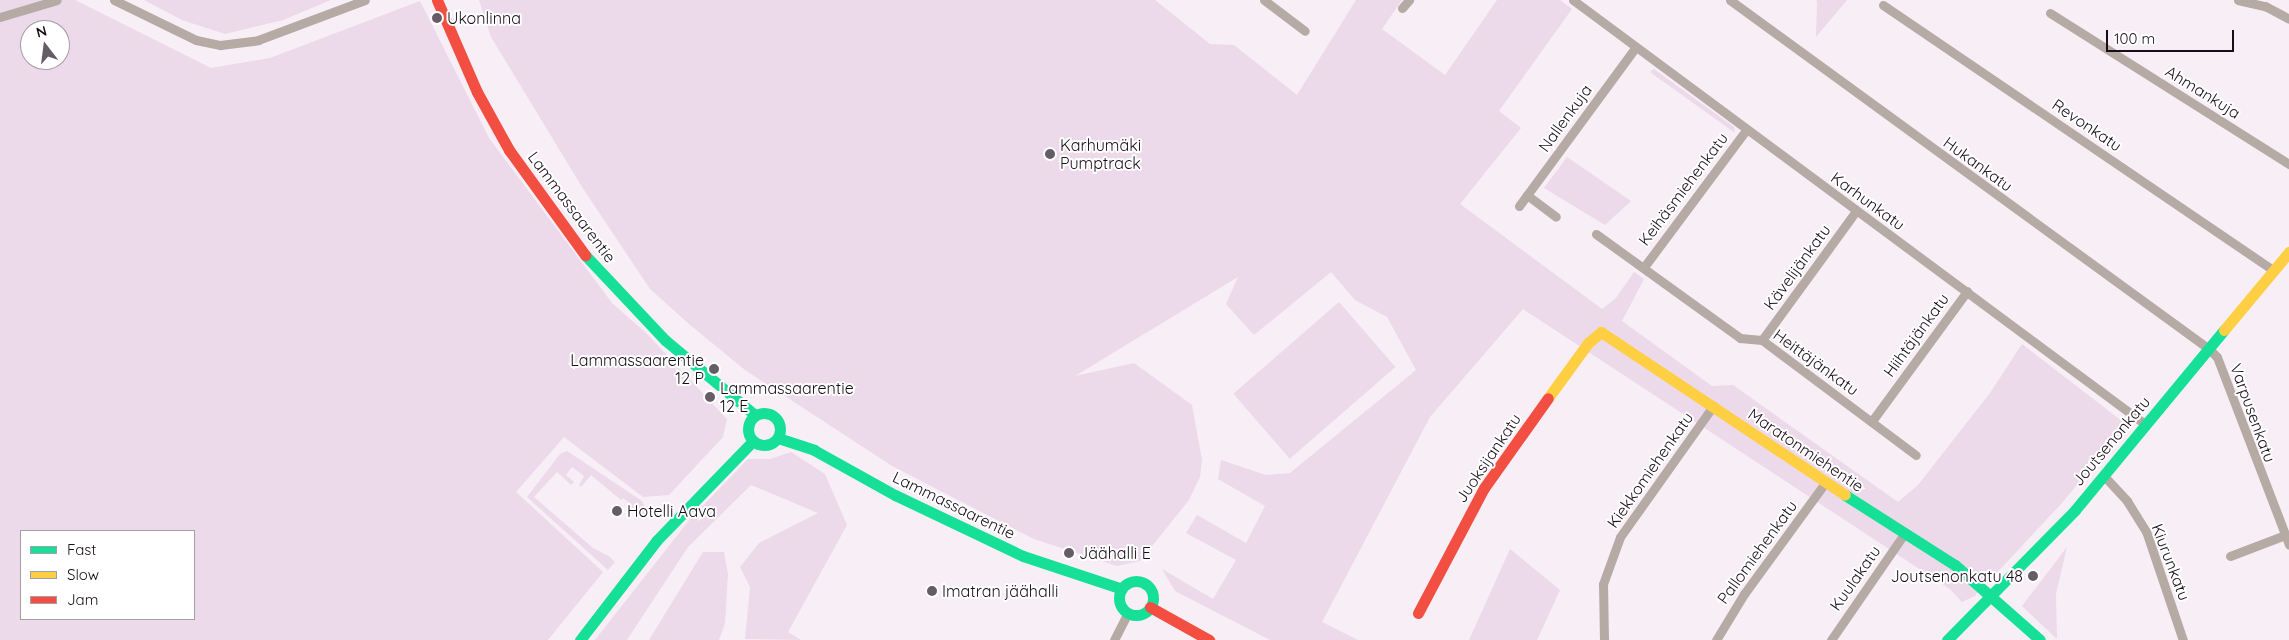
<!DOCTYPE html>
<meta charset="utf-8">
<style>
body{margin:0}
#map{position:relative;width:2289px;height:640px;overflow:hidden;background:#f8eef6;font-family:Quicksand,sans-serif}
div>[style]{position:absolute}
.green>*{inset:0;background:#ecd9ea;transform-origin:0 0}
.street>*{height:9px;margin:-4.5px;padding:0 4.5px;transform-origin:4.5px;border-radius:4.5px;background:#b6aaa5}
.fast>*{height:11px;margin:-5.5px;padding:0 5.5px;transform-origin:5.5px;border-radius:5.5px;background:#16e098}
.fast>.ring{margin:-5.5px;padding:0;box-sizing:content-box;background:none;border:11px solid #16e098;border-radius:50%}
.slow>*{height:11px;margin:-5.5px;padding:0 5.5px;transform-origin:5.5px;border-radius:5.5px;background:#ffcf43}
.jam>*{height:11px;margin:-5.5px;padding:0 5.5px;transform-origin:5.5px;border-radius:5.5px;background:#f24e42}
.dots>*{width:14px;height:14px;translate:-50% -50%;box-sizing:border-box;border:2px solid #fff;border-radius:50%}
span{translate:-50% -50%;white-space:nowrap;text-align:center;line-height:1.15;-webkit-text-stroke:4px #fff;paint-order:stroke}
.poi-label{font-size:16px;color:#180e17}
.left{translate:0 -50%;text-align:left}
.right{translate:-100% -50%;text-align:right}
.street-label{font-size:16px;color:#180e17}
.legend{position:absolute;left:20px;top:530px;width:175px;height:90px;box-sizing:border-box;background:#fff;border:1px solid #a39fa2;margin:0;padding:6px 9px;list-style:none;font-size:15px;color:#180e17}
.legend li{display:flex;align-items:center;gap:10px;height:25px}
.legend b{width:25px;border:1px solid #a39fa2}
.north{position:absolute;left:20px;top:20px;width:50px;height:50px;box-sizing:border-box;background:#fff;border:1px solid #a39fa2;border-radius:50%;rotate:345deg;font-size:14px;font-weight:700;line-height:20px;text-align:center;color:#180e17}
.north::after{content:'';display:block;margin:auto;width:18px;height:22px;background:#665c65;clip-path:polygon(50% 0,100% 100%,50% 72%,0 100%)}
.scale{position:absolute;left:2106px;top:30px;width:128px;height:22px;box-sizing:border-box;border:2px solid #180e17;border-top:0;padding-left:6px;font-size:15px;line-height:18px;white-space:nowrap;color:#180e17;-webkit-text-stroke:4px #fff;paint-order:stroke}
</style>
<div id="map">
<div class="green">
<i style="clip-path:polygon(evenodd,0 0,75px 0,211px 68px,270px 58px,420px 1px,489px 138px,612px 303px,646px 333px,727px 419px,723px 437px,669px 495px,643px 497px,564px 437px,516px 492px,603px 572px,548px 640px,0 640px,0 0,30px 30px,60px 30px,60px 60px,30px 60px,30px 30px,0 0,21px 531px,194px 531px,194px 619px,21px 619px,21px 531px)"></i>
<i style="clip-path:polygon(144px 0,331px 0,283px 20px,225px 34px,182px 20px)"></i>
<i style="clip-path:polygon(479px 0,1155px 0,1210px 44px,1234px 45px,1297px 95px,1356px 0,1402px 0,1382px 29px,1445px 75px,1497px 0,1560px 0,1572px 9px,1499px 111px,1521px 128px,1460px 204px,1602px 309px,1616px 298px,1634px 272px,1644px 279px,1622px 321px,1712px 386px,1733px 385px,1898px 502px,1918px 485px,1990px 393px,2022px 344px,2127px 425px,2061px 504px,1992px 578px,1987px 578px,1975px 596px,1962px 602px,1950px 589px,1523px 309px,1430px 417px,1322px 622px,1358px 640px,1270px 640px,1175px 591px,1162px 569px,1213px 599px,1236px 560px,1186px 533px,1197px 515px,1246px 543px,1265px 506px,1218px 479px,1221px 460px,1266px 475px,1290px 473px,1416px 370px,1387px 317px,1355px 300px,1331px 272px,1254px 335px,1226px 304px,1238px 277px,1075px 376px,1134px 363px,1192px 405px,1202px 460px,1200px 477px,1189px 500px,1140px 561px,1117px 566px,1034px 539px,892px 466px,745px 370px,689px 324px,650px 289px,582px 187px,491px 37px)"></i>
<i style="clip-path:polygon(1816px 0,1847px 0,1816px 37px,1817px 2px)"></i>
<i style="clip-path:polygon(1654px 69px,1734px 127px,1735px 133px,1650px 72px)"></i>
<i style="clip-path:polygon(1567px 157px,1631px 201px,1605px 225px,1544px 188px)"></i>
<i style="left:1339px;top:302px;width:86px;height:140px;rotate:49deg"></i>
<i style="clip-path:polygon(567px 451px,642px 501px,645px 508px,645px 516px,637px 514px,628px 507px,631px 504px,623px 498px,621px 500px,591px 475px,581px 487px,579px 485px,584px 476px,572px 467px,566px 475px,574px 482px,571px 485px,557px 472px,534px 497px,593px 548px,610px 557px,615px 562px,608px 570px,527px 497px,560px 454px)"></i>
<i style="clip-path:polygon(791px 452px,825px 474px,847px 525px,788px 632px,801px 640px,745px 639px,750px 587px,740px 567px,759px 543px,818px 513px,751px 485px,688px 547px,627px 640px,595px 640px,690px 519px,748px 459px,770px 459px)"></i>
<i style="clip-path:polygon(2067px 547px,2056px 594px,2057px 639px,2022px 606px)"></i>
<i style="clip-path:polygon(1510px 549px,1560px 590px,1537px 640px,1469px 640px)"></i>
<i style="clip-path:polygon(703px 552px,724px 552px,728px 574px,725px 623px,719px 640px,649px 640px)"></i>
</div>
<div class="street">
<i style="left:114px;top:0;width:91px;rotate:26deg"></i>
<i style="left:196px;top:40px;width:25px;rotate:12deg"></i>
<i style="left:220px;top:45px;width:38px;rotate:-7deg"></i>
<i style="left:258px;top:40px;width:114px;rotate:-20.5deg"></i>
<i style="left:1264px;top:0;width:51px;rotate:37.1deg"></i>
<i style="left:1573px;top:0;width:713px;rotate:36.56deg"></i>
<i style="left:1730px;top:0;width:593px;rotate:36.08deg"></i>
<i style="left:2209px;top:349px;width:11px;rotate:45deg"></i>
<i style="left:2217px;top:357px;width:201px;rotate:69deg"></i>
<i style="left:2238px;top:0;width:28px;rotate:13deg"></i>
<i style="left:2265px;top:6px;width:27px;rotate:28deg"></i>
<i style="left:1883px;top:5px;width:473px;rotate:34.2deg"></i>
<i style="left:1402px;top:8px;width:11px;rotate:-49deg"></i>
<i style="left:2050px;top:13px;width:283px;rotate:32.3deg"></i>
<i style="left:0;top:17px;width:59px;rotate:-16.6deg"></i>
<i style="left:1527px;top:195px;width:36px;rotate:37deg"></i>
<i style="left:1519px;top:206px;width:197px;rotate:-53.7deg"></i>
<i style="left:1596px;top:234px;width:178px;rotate:35.8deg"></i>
<i style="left:1740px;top:338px;width:22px;rotate:5deg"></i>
<i style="left:1762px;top:340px;width:192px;rotate:36.8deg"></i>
<i style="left:1644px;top:267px;width:171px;rotate:-53.3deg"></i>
<i style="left:1762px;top:340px;width:160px;rotate:-53.9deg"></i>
<i style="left:1872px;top:421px;width:161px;rotate:-53.8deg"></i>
<i style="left:2104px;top:476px;width:34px;rotate:47deg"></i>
<i style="left:2127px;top:501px;width:36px;rotate:58deg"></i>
<i style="left:2146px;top:531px;width:115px;rotate:71.3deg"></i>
<i style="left:2230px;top:556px;width:59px;rotate:-20.9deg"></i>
<i style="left:1114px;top:640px;width:31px;rotate:-63deg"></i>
<i style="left:1604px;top:640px;width:56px;rotate:-91deg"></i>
<i style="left:1603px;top:584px;width:50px;rotate:-70.1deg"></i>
<i style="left:1620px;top:537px;width:161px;rotate:-54.6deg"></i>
<i style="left:1716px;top:640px;width:54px;rotate:-58.7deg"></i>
<i style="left:1744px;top:594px;width:137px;rotate:-53.9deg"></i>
<i style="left:1831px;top:640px;width:129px;rotate:-55.4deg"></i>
</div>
<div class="fast">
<i style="left:585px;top:255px;width:117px;rotate:46.7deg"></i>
<i style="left:665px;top:340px;width:117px;rotate:39.8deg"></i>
<i class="ring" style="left:748px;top:413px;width:21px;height:21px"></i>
<i style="left:778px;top:438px;width:38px;rotate:18deg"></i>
<i style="left:814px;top:450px;width:93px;rotate:29.1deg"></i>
<i style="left:895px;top:495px;width:142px;rotate:25.5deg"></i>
<i style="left:1023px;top:556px;width:104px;rotate:18.4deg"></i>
<i style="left:1845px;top:495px;width:130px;rotate:32.5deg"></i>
<i style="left:1955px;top:565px;width:113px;rotate:41.4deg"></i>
<i class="ring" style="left:1119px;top:581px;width:23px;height:23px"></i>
<i style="left:580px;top:640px;width:126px;rotate:-52.4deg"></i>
<i style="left:657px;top:540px;width:138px;rotate:-45.9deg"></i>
<i style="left:1947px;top:640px;width:182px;rotate:-45.4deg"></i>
<i style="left:2075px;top:510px;width:234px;rotate:-50.4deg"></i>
</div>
<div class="slow">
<i style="left:2224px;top:330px;width:102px;rotate:-50.2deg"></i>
<i style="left:1548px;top:398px;width:68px;rotate:-54deg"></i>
<i style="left:1588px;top:343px;width:17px;rotate:-40deg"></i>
<i style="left:1601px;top:332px;width:293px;rotate:33.7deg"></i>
</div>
<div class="jam">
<i style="left:437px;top:0;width:100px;rotate:66.5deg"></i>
<i style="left:477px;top:92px;width:66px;rotate:61.1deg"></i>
<i style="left:509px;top:150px;width:130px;rotate:54.1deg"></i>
<i style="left:1150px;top:607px;width:68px;rotate:29.2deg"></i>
<i style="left:1418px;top:613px;width:141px;rotate:-62.2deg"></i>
<i style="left:1484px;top:488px;width:110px;rotate:-54.6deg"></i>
</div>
<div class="dots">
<i style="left:437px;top:18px;background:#665c65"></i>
<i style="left:1050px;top:154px;background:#665c65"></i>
<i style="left:714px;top:369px;background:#665c65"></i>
<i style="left:710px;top:397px;background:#665c65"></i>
<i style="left:617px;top:511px;background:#665c65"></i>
<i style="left:1069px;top:553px;background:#665c65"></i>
<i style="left:2033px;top:576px;background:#665c65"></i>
<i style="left:932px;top:591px;background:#665c65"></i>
</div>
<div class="poi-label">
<span class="left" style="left:447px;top:18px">Ukonlinna</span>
<span class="left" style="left:1060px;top:154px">Karhumäki<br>Pumptrack</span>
<span class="right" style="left:704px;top:369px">Lammassaarentie<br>12 P</span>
<span class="left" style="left:720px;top:397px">Lammassaarentie<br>12 E</span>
<span class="left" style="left:627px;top:511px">Hotelli Aava</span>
<span class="left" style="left:1079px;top:553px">Jäähalli E</span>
<span class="right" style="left:2023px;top:576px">Joutsenonkatu 48</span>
<span class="left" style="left:942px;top:591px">Imatran jäähalli</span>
</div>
<div class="street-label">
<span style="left:2203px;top:92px;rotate:32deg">Ahmankuja</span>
<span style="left:1565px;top:118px;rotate:-54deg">Nallenkuja</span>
<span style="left:2087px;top:125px;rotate:34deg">Revonkatu</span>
<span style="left:1978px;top:164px;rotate:36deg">Hukankatu</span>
<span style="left:1683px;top:189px;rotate:-53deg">Keihäsmiehenkatu</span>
<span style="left:1868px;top:201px;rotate:36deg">Karhunkatu</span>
<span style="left:572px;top:207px;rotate:53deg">Lammassaarentie</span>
<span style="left:1797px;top:267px;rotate:-54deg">Kävelijänkatu</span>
<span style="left:1916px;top:335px;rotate:-54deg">Hiihtäjänkatu</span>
<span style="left:1816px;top:362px;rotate:36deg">Heittäjänkatu</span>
<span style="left:2253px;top:413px;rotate:70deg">Varpusenkatu</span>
<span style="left:2111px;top:441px;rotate:-50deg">Joutsenonkatu</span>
<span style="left:1806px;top:450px;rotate:34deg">Maratonmiehentie</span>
<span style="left:1488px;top:458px;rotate:-56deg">Juoksijankatu</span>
<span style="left:1650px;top:470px;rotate:-55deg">Kiekkomiehenkatu</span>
<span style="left:954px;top:505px;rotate:26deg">Lammassaarentie</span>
<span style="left:1757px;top:552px;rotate:-54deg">Pallomiehenkatu</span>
<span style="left:2171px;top:562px;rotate:69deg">Kiurunkatu</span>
<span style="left:1855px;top:578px;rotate:-55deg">Kuulakatu</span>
</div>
<ul class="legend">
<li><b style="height:6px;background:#16e098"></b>Fast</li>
<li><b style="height:6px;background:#ffcf43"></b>Slow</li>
<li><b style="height:6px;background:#f24e42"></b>Jam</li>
</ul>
<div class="north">N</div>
<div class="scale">100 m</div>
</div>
